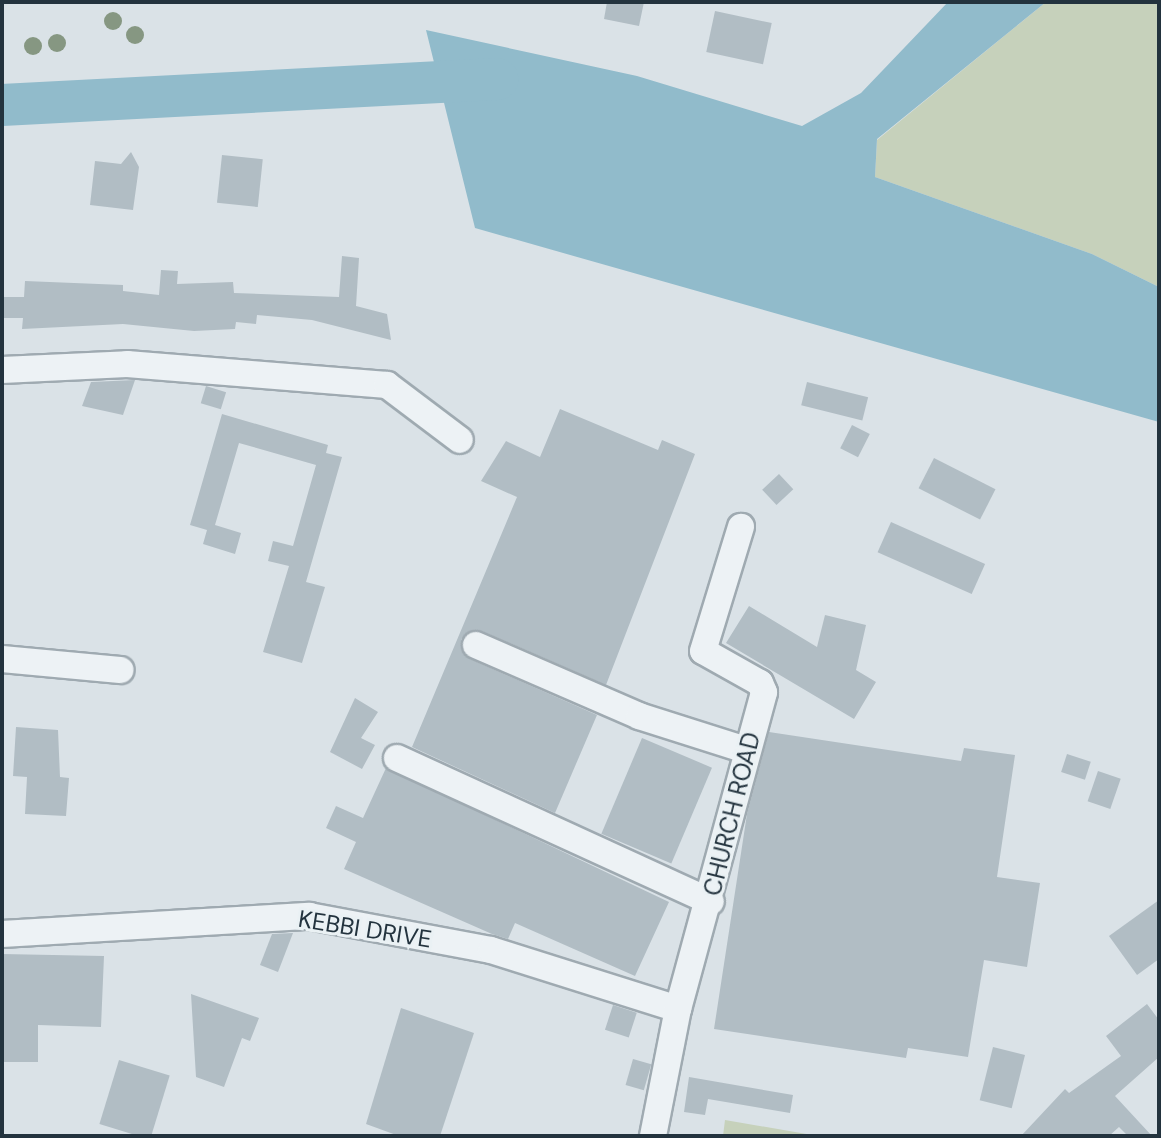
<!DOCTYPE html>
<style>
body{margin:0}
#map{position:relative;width:1161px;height:1138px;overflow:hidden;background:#dae2e7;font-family:"DM Sans",sans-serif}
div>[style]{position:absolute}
.green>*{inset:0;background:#c6d1bb}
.water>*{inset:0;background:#91bbcb}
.river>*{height:42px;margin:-21px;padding:0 21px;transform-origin:21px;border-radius:21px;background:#91bbcb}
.building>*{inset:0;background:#b1bdc4;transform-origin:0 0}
.roads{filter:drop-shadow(2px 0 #9faab1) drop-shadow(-2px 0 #9faab1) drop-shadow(0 2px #9faab1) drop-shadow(0 -2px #9faab1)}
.minor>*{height:26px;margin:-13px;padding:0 13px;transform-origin:13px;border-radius:13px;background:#edf2f5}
.trees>*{width:18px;height:18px;margin:-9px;border-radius:50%;background:#869782}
span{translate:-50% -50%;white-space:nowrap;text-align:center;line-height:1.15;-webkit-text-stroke:6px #eaf1f4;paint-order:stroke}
.street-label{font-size:24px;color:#23333e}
.frame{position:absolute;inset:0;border:4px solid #23333e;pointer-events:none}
</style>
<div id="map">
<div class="green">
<i style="clip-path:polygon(1046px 2px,1159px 2px,1159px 287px,1092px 254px,875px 177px,877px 140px)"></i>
<i style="clip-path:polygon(725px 1120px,818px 1136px,723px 1136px)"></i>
</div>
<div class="water">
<i style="clip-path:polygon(948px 2px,1046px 2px,877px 139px,875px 177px,1092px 254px,1159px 287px,1159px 422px,475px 228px,426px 30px,637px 76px,802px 126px,861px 93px)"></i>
</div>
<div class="river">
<i style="left:2px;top:105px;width:496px;rotate:-3deg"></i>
</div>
<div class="building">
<i style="clip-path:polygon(607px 2px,644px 2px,639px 26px,604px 19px)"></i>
<i style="left:715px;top:11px;width:58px;height:42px;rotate:12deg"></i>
<i style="clip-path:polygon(131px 152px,139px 167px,133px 210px,90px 205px,95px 161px,121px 164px)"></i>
<i style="left:222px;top:155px;width:41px;height:48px;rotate:6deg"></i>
<i style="clip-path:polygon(342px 256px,359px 258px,356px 306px,387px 314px,391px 340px,312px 320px,257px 315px,256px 324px,236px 322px,235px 329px,194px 331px,123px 324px,22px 329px,23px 318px,2px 318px,2px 297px,24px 297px,25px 281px,123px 285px,123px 291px,159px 295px,161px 270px,178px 271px,177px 284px,233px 282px,234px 293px,339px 297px)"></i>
<i style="clip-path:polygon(135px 380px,123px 415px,82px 406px,91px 382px)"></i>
<i style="left:807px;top:382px;width:63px;height:24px;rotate:14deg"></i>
<i style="left:206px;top:386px;width:21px;height:18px;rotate:17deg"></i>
<i style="clip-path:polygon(560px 409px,658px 450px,662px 440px,695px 454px,606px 685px,482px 631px,461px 639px,470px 659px,597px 715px,555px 813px,412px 747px,517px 497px,481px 481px,506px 441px,540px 457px)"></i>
<i style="clip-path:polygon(222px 414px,328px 445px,326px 453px,342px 457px,306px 582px,325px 587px,302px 663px,263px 652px,289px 566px,268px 561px,273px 541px,293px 546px,316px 465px,239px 443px,215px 525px,241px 533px,235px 554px,203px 544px,207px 530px,190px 525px)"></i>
<i style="left:852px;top:425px;width:20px;height:26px;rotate:27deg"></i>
<i style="left:934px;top:458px;width:69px;height:34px;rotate:27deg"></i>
<i style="left:779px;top:474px;width:21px;height:23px;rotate:47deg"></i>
<i style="left:891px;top:522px;width:103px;height:33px;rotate:24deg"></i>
<i style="clip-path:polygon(749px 606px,817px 647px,825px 615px,866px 625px,856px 670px,876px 682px,854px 719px,726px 643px)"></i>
<i style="clip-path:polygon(355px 698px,378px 712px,361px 738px,375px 745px,362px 769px,330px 752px)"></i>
<i style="clip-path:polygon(16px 727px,58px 730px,60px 777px,69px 778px,66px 816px,25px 814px,27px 777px,13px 776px)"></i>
<i style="clip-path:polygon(769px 732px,961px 761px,964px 748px,1015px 755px,997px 877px,1040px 883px,1027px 967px,984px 960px,968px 1057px,908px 1048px,906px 1058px,714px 1029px,747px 814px)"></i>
<i style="left:642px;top:738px;width:76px;height:104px;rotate:23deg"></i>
<i style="left:1067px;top:754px;width:25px;height:19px;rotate:18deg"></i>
<i style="clip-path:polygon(386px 768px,669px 902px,635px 976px,515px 923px,508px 939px,492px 934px,344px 869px,356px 842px,326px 828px,336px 806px,363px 818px)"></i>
<i style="left:1098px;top:771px;width:24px;height:32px;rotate:19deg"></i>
<i style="clip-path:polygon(1159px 900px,1159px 959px,1137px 975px,1109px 936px)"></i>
<i style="clip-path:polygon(293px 933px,278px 972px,260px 965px,272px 934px)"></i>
<i style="clip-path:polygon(2px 954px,104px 956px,101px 1027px,38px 1025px,38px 1062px,2px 1062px)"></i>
<i style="clip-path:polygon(191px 994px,259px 1018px,250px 1041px,242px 1038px,224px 1087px,196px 1077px)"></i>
<i style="clip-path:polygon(1147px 1004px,1159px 1020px,1159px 1057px,1115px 1096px,1152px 1136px,1128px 1136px,1119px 1127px,1109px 1136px,1021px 1136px,1065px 1089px,1069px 1093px,1121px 1056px,1106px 1036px)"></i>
<i style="left:613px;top:1005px;width:25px;height:26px;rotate:18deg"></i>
<i style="clip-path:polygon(401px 1008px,474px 1033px,440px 1136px,399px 1136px,366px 1124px)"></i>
<i style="left:993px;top:1047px;width:33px;height:55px;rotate:14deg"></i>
<i style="left:633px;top:1059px;width:19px;height:27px;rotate:16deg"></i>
<i style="left:119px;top:1060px;width:53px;height:67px;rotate:17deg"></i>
<i style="clip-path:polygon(689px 1077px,793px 1095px,790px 1113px,708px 1099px,705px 1115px,684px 1112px)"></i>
</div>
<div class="roads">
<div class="minor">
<i style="left:2px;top:370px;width:125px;rotate:-2.7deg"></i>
<i style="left:127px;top:364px;width:261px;rotate:4.6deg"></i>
<i style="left:387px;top:385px;width:91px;rotate:37deg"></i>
<i style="left:476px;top:645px;width:178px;rotate:23.5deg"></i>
<i style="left:639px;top:716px;width:112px;rotate:17.6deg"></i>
<i style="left:2px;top:659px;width:119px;rotate:5.3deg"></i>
<i style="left:397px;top:758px;width:345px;rotate:24.6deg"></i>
<i style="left:2px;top:934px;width:308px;rotate:-3.4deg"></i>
<i style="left:309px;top:916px;width:185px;rotate:10.6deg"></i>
<i style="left:491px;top:950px;width:196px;rotate:17.5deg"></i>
<i style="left:653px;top:1136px;width:129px;rotate:-78.9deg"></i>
<i style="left:678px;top:1009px;width:328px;rotate:-74.8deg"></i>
<i style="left:764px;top:692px;width:10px;rotate:-114deg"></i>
<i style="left:760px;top:683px;width:65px;rotate:-150.7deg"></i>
<i style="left:703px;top:651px;width:130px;rotate:-73deg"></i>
</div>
</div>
<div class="trees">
<i style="left:113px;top:21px"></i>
<i style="left:135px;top:35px"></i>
<i style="left:57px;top:43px"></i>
<i style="left:33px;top:46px"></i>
</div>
<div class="street-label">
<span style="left:732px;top:814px;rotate:-76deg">CHURCH ROAD</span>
<span style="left:365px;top:929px;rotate:9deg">KEBBI DRIVE</span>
</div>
<div class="frame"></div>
</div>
